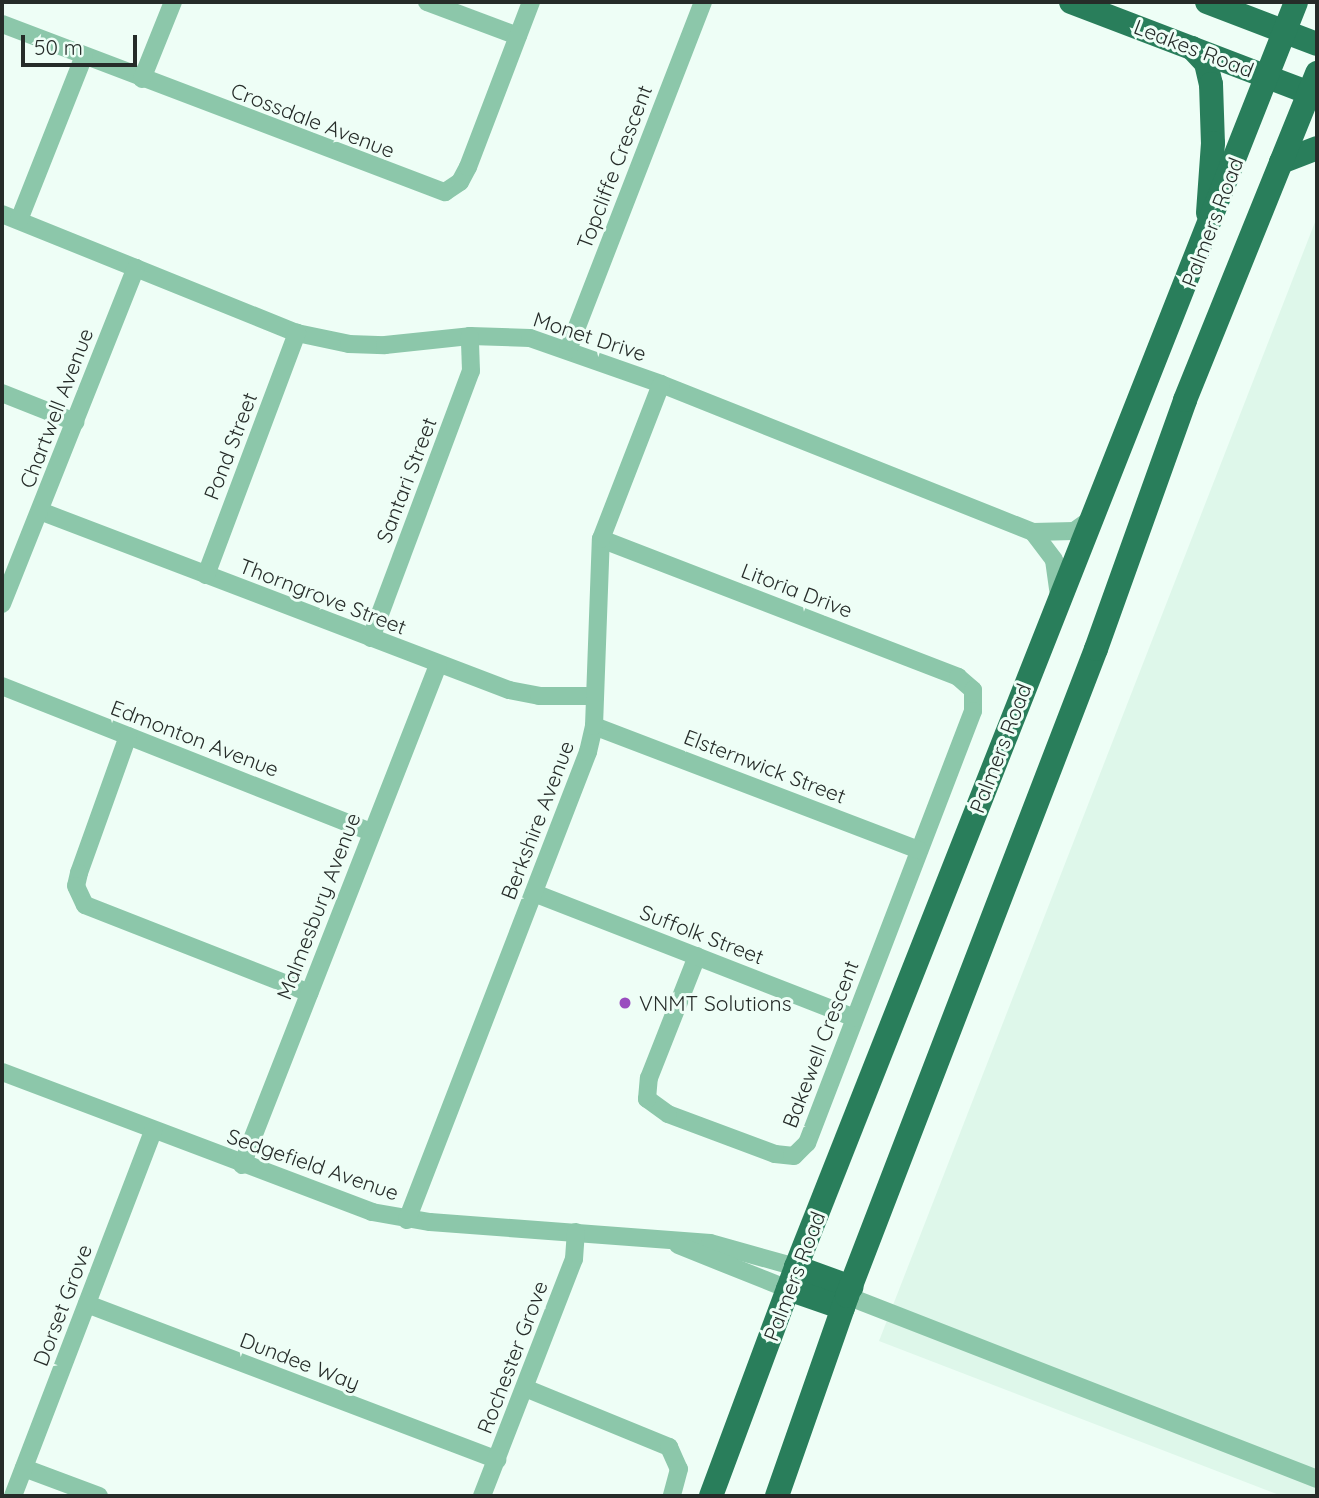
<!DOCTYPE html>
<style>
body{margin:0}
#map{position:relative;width:1319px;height:1498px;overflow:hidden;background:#eefef6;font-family:Quicksand,sans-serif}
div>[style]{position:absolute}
.built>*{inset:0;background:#def7ea}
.minor>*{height:18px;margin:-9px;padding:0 9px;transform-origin:9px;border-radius:9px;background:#8cc7aa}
.highway>*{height:24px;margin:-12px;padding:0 12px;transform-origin:12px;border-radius:12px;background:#297e5b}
.dots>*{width:19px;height:19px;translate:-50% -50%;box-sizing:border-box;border:4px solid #eefef6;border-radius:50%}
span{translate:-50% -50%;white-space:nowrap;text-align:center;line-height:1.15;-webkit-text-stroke:6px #eefef6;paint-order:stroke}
.street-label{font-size:21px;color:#262c29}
.poi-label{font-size:21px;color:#262c29}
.left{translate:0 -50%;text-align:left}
.frame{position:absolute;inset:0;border:4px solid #262c29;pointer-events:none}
.scale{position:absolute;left:21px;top:35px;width:116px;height:32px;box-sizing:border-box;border:4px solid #262c29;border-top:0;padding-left:9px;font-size:21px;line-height:24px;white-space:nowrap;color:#262c29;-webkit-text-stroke:5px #eefef6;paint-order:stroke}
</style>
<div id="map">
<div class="built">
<i style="clip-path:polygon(1317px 217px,1317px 1496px,1282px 1496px,879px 1341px)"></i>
</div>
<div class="minor">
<i style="left:427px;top:2px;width:97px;rotate:20.5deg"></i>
<i style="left:2px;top:24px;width:474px;rotate:20.8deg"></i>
<i style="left:445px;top:192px;width:18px;rotate:-34deg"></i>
<i style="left:460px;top:182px;width:17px;rotate:-62deg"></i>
<i style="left:468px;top:167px;width:177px;rotate:-69.1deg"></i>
<i style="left:142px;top:79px;width:83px;rotate:-68.1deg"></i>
<i style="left:2px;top:214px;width:318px;rotate:22deg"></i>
<i style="left:297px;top:333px;width:53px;rotate:11.9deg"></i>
<i style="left:349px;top:344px;width:36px;rotate:2deg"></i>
<i style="left:385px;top:345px;width:85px;rotate:-6deg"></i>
<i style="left:470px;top:336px;width:60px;rotate:1.9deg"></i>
<i style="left:530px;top:338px;width:139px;rotate:19.3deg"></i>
<i style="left:661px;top:384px;width:400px;rotate:21.7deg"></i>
<i style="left:1033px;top:532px;width:41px;rotate:-1.4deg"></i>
<i style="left:1074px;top:531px;width:21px;rotate:-35deg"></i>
<i style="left:19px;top:220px;width:176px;rotate:-68.4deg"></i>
<i style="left:568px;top:350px;width:373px;rotate:-68.8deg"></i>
<i style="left:2px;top:393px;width:79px;rotate:21.7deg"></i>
<i style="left:40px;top:511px;width:502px;rotate:20.89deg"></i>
<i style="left:509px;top:690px;width:31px;rotate:11deg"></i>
<i style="left:539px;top:696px;width:56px"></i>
<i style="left:1033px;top:532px;width:35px;rotate:53deg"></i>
<i style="left:1054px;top:560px;width:34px;rotate:82deg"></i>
<i style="left:601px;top:539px;width:383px;rotate:21.1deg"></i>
<i style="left:958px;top:677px;width:20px;rotate:41deg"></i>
<i style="left:973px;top:690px;width:21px;rotate:90deg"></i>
<i style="left:973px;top:711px;width:463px;rotate:111deg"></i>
<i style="left:807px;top:1143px;width:18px;rotate:135deg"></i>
<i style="left:794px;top:1156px;width:19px;rotate:-174deg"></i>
<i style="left:775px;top:1154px;width:114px;rotate:-159.5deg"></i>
<i style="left:668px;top:1114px;width:26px;rotate:-144deg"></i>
<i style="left:647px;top:1099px;width:21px;rotate:-85deg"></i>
<i style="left:649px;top:1078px;width:131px;rotate:-68.5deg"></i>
<i style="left:206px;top:575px;width:259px;rotate:-69.4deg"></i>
<i style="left:2px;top:604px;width:362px;rotate:-68.3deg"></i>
<i style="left:371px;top:638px;width:285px;rotate:-69.5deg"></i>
<i style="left:471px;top:371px;width:35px;rotate:-92deg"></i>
<i style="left:2px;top:686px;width:397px;rotate:21.6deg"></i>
<i style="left:594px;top:726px;width:348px;rotate:20.9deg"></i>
<i style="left:128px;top:736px;width:145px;rotate:109.7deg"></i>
<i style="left:79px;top:873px;width:13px;rotate:103deg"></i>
<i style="left:76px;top:886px;width:21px;rotate:65deg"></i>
<i style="left:85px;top:905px;width:241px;rotate:21.4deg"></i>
<i style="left:534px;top:893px;width:344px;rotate:21.3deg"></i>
<i style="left:2px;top:1072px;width:396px;rotate:20.7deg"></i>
<i style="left:372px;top:1212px;width:59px;rotate:9.8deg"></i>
<i style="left:430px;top:1222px;width:281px;rotate:4.3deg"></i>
<i style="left:710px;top:1243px;width:89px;rotate:15.6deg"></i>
<i style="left:242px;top:1165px;width:537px;rotate:-68.59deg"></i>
<i style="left:407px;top:1220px;width:502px;rotate:-68.86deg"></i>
<i style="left:588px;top:752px;width:27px;rotate:-77deg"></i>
<i style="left:594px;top:726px;width:187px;rotate:-87.9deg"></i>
<i style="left:601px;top:539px;width:166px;rotate:-68.8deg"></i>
<i style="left:678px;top:1245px;width:118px;rotate:21.8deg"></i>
<i style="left:847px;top:1296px;width:504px;rotate:21.27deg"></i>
<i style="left:87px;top:1304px;width:439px;rotate:20.8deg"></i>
<i style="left:525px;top:1388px;width:156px;rotate:22.3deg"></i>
<i style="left:669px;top:1447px;width:24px;rotate:66deg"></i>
<i style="left:679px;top:1469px;width:28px;rotate:105deg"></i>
<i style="left:24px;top:1468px;width:80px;rotate:20.5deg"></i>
<i style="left:13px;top:1496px;width:391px;rotate:-69deg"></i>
<i style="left:482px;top:1496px;width:254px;rotate:-68.8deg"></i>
<i style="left:574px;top:1259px;width:27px;rotate:-86deg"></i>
</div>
<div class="highway">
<i style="left:1071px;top:2px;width:263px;rotate:20.9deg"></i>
<i style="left:1207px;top:2px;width:118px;rotate:20.9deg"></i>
<i style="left:1192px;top:48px;width:21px;rotate:47deg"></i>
<i style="left:1206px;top:63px;width:22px;rotate:77deg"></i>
<i style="left:1211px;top:84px;width:59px;rotate:88.1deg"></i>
<i style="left:1213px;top:143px;width:70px;rotate:94.1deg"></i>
<i style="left:1281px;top:162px;width:39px;rotate:-21deg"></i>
<i style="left:796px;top:1267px;width:59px;rotate:20deg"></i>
<i style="left:788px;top:1289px;width:58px;rotate:19.1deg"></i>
<i style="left:711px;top:1496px;width:244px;rotate:-69.6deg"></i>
<i style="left:796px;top:1267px;width:1360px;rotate:-68.43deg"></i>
<i style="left:777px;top:1496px;width:212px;rotate:-70.7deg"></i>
<i style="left:847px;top:1296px;width:693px;rotate:-68.95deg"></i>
<i style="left:1096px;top:649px;width:264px;rotate:-70.3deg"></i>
<i style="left:1185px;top:400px;width:353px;rotate:-68deg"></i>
</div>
<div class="dots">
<i style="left:625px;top:1003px;background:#994dbf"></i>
</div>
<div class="street-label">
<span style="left:1194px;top:48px;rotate:21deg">Leakes Road</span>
<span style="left:313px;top:120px;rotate:21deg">Crossdale Avenue</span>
<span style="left:614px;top:167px;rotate:-69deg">Topcliffe Crescent</span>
<span style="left:1212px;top:222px;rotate:-69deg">Palmers Road</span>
<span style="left:590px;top:336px;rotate:18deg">Monet Drive</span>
<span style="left:56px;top:408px;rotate:-69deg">Chartwell Avenue</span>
<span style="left:230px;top:446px;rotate:-69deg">Pond Street</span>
<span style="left:406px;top:480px;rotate:-69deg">Santari Street</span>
<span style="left:797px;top:590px;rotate:21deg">Litoria Drive</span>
<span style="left:323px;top:596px;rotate:21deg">Thorngrove Street</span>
<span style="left:195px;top:738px;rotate:21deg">Edmonton Avenue</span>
<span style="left:1000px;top:748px;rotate:-69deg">Palmers Road</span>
<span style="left:765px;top:766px;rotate:21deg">Elsternwick Street</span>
<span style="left:537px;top:820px;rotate:-69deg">Berkshire Avenue</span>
<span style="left:318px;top:906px;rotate:-69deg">Malmesbury Avenue</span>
<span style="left:702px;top:934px;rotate:21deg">Suffolk Street</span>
<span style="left:820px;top:1044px;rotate:-69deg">Bakewell Crescent</span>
<span style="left:313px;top:1164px;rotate:19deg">Sedgefield Avenue</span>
<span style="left:794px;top:1276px;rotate:-69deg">Palmers Road</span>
<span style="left:62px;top:1305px;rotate:-69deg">Dorset Grove</span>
<span style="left:512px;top:1357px;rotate:-69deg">Rochester Grove</span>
<span style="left:300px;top:1361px;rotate:21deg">Dundee Way</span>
</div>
<div class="poi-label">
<span class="left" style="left:639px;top:1003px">VNMT Solutions</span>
</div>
<div class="frame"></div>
<div class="scale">50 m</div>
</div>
